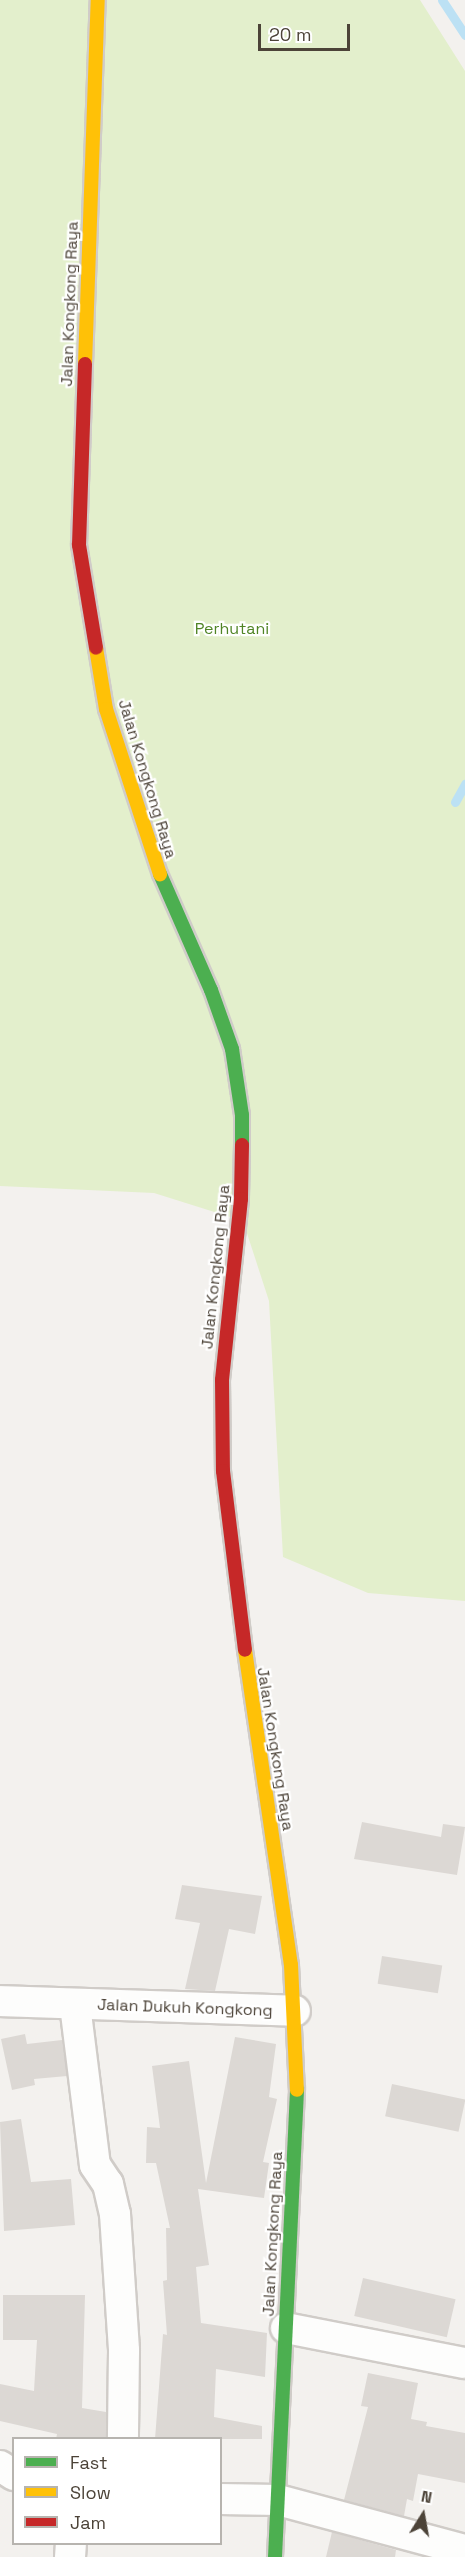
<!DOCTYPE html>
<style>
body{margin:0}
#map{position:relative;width:465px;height:2557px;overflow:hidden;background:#f3f1ee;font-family:"Space Grotesk",sans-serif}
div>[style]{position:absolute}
.green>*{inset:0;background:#e3efcc}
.stream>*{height:9px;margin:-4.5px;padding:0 4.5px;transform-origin:4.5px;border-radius:4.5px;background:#bce1f4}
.building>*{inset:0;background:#dcd8d4;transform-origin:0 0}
.roads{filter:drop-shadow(2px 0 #d0ccc8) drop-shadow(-2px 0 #d0ccc8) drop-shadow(0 2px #d0ccc8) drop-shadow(0 -2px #d0ccc8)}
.street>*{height:30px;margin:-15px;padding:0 15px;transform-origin:15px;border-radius:15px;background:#fdfdfc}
.fast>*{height:14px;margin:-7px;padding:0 7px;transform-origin:7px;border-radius:7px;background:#4caf50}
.slow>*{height:14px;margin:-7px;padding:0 7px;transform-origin:7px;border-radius:7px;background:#ffc107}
.jam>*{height:14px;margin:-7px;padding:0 7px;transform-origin:7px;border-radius:7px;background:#c62828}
span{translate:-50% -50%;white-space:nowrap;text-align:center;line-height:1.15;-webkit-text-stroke:4.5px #fff;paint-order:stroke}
.street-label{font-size:16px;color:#4c4338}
.park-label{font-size:16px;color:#4f8425}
.legend{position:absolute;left:12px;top:2437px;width:210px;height:108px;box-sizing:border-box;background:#fff;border:2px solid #b7b4af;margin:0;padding:8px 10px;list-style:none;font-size:18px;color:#4c4338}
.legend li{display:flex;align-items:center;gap:12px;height:30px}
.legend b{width:30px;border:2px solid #b7b4af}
.north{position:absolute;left:393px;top:2485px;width:60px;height:60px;-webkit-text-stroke:4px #fff;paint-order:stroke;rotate:11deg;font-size:16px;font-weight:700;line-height:24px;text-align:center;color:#4c4338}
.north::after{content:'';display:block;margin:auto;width:21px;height:27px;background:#4c4338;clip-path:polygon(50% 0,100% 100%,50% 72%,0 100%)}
.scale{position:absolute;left:258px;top:24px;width:92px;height:27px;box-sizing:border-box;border:3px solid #4c4338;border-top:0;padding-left:8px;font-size:18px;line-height:21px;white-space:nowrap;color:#4c4338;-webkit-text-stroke:4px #fff;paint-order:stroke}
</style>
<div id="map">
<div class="green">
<i style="clip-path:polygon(0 0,420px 0,465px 71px,465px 1601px,368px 1593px,283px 1557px,269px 1301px,243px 1221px,154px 1193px,0 1186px)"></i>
</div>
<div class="stream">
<i style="left:442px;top:0;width:42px;rotate:56.7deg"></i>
<i style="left:455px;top:802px;width:21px;rotate:-61deg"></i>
</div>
<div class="building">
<i style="clip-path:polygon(362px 1822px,441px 1837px,443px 1824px,465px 1827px,457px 1875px,354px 1859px)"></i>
<i style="clip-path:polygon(182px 1885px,262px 1896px,255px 1934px,229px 1929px,215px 1991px,185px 1989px,200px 1923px,175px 1919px)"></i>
<i style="left:382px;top:1956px;width:61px;height:28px;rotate:9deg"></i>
<i style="clip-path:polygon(25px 2034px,27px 2044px,62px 2040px,67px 2076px,34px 2079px,35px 2085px,12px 2090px,1px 2039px)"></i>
<i style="clip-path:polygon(235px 2037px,276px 2044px,269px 2097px,277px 2099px,263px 2162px,269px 2163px,264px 2198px,198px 2189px,209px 2265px,196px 2267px,201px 2323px,267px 2333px,265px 2377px,216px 2369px,214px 2417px,262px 2426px,262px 2439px,155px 2439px,163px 2334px,167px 2335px,163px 2281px,167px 2280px,166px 2228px,170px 2228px,156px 2163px,146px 2163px,147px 2127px,160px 2128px,152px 2066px,189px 2061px,206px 2183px)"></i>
<i style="left:392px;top:2084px;width:75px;height:33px;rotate:12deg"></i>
<i style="clip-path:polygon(21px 2119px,31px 2182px,71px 2179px,75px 2225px,4px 2231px,0 2122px)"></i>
<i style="left:363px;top:2278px;width:95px;height:39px;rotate:13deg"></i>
<i style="clip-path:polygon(3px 2295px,85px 2295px,82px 2408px,106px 2412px,106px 2439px,56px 2439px,57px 2434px,0 2421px,0 2384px,34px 2391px,37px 2340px,3px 2340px)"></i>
<i style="clip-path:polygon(368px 2373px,418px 2383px,411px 2419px,427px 2422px,426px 2426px,465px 2433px,465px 2483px,418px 2474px,413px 2501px,407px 2499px,404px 2516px,344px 2500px,368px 2407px,361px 2406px)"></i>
<i style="clip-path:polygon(332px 2532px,396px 2550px,395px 2557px,326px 2557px)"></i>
</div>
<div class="roads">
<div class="street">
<i style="left:0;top:2001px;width:295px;rotate:1.9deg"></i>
<i style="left:75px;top:2005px;width:161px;rotate:82.9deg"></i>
<i style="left:95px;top:2165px;width:23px;rotate:56deg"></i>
<i style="left:108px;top:2184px;width:31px;rotate:77deg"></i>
<i style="left:115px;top:2214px;width:137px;rotate:86.2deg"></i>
<i style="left:124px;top:2351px;width:87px;rotate:90.7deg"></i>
<i style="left:286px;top:2328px;width:182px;rotate:11.1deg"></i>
<i style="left:0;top:2466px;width:17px;rotate:33deg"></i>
<i style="left:220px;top:2499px;width:58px;rotate:1deg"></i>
<i style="left:278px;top:2500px;width:194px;rotate:15deg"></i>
<i style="left:70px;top:2557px;width:13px;rotate:-86deg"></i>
</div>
<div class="fast">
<i style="left:160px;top:874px;width:127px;rotate:66.3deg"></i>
<i style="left:211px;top:990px;width:63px;rotate:70.4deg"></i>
<i style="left:232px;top:1049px;width:67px;rotate:81.4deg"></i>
<i style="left:242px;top:1115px;width:30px;rotate:90deg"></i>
<i style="left:275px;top:2557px;width:468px;rotate:-87.3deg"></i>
</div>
<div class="slow">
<i style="left:85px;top:364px;width:364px;rotate:-88deg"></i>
<i style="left:96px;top:648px;width:62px;rotate:80.7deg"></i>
<i style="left:106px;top:709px;width:174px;rotate:71.9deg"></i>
<i style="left:245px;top:1650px;width:318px;rotate:81.7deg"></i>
<i style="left:291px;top:1965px;width:125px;rotate:87.3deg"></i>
</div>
<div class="jam">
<i style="left:85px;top:364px;width:181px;rotate:91.9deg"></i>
<i style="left:79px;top:545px;width:104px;rotate:80.6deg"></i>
<i style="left:242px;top:1145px;width:54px;rotate:91.1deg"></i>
<i style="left:241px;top:1199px;width:182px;rotate:96deg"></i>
<i style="left:222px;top:1380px;width:91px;rotate:89.4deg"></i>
<i style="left:223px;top:1471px;width:180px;rotate:83deg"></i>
</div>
</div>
<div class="street-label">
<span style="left:70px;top:304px;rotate:-88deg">Jalan Kongkong Raya</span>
<span style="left:147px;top:779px;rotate:73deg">Jalan Kongkong Raya</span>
<span style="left:216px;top:1267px;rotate:-84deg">Jalan Kongkong Raya</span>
<span style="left:275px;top:1749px;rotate:81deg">Jalan Kongkong Raya</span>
<span style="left:185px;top:2008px;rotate:2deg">Jalan Dukuh Kongkong</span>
<span style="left:273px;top:2234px;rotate:-87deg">Jalan Kongkong Raya</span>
</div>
<div class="park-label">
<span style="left:232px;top:629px">Perhutani</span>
</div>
<ul class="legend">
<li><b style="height:8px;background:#4caf50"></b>Fast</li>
<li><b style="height:8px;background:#ffc107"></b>Slow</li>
<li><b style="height:8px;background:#c62828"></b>Jam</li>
</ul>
<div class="north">N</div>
<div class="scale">20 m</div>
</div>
